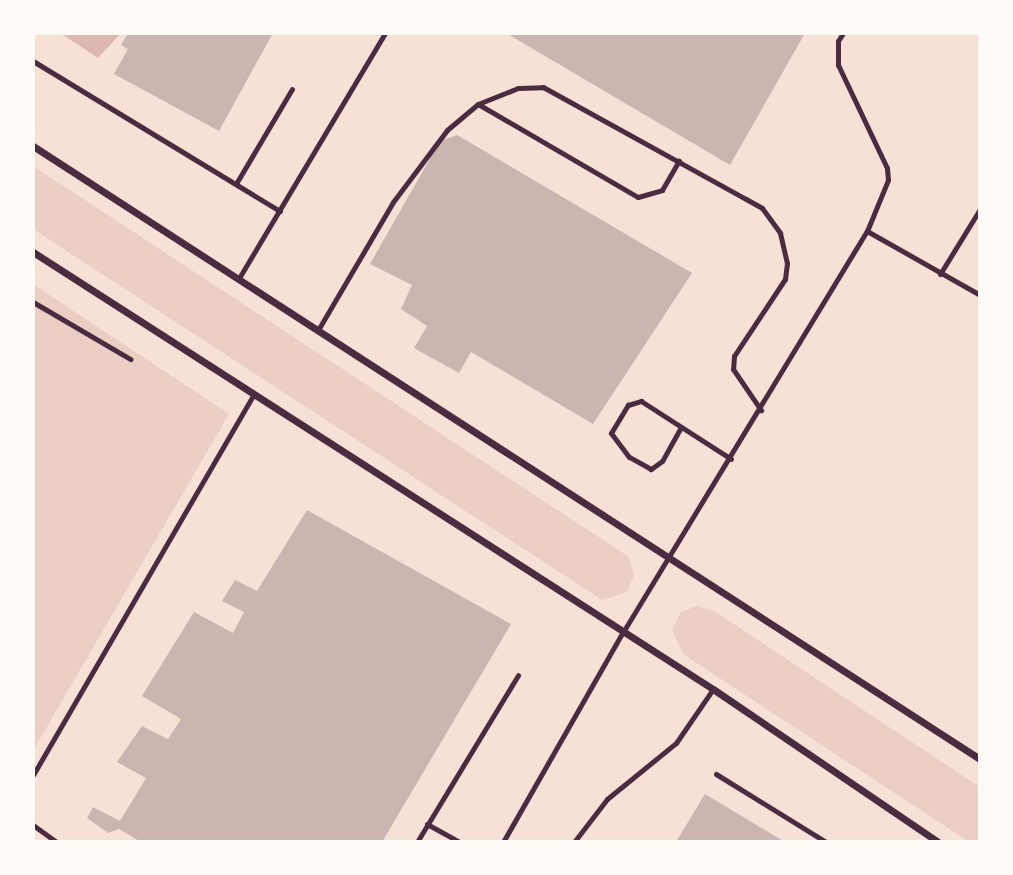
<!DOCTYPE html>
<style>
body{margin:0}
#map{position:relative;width:1013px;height:875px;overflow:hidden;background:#f7e1d7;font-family:"Varela Round",sans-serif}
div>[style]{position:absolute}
.green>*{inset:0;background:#ebcfc5}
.water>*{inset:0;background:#dcb8b0}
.building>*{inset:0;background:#ccb4b1}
.service>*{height:5px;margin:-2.5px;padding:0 2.5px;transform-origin:2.5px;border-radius:2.5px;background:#4a2c40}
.minor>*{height:7px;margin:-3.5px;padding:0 3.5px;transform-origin:3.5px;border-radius:3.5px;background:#4a2c40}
span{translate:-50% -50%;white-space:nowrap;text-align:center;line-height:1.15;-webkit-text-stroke:5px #fffaf5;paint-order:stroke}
.frame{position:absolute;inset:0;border:35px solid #fffaf5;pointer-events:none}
</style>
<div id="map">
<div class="green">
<i style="clip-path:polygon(33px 166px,629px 557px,634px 575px,627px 592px,602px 600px,33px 229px)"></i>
<i style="clip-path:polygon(33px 284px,229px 414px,33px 751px)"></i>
<i style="clip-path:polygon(696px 606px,714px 611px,980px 787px,980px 842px,969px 842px,683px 654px,672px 630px,680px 613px)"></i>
</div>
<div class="water">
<i style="clip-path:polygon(60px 33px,121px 33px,98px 58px)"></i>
</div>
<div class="building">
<i style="clip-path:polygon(128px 33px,273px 33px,219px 131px,114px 74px,128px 49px,121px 45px)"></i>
<i style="clip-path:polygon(506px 33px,805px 33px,730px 165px)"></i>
<i style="clip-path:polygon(457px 135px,692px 273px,593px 424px,471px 352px,459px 373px,414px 348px,427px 326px,401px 309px,412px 285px,370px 264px,440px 141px)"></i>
<i style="clip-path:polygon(307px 510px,511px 624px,382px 842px,141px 842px,119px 829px,108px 833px,87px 818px,93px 807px,120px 821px,146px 778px,117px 762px,142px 726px,168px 739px,181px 719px,142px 696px,194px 612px,233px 633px,244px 612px,222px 601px,235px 580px,257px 591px)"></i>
<i style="clip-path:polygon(705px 794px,785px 842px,676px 842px)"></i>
</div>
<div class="service">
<i style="left:33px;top:61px;width:289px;rotate:31.3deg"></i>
<i style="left:478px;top:104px;width:185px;rotate:30.2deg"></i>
<i style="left:638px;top:197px;width:25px;rotate:-16deg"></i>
<i style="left:662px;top:190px;width:34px;rotate:-60deg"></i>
<i style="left:237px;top:182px;width:108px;rotate:-59.4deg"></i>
<i style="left:867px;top:231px;width:130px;rotate:29.5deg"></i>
<i style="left:940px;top:274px;width:76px;rotate:-58.4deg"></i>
<i style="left:239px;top:278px;width:285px;rotate:-59.2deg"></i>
<i style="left:33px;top:302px;width:113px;rotate:30.4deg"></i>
<i style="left:318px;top:330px;width:148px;rotate:-59.6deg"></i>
<i style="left:393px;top:202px;width:90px;rotate:-53.1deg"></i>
<i style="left:447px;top:130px;width:40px;rotate:-40deg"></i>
<i style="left:478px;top:104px;width:43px;rotate:-21.8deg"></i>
<i style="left:518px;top:88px;width:25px;rotate:-2deg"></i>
<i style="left:543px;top:87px;width:232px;rotate:28.9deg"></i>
<i style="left:746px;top:199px;width:18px;rotate:29deg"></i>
<i style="left:762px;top:208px;width:31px;rotate:54deg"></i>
<i style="left:780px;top:233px;width:31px;rotate:77deg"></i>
<i style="left:787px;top:263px;width:16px;rotate:97deg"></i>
<i style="left:785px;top:279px;width:92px;rotate:123.5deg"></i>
<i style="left:734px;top:356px;width:13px;rotate:94deg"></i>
<i style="left:733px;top:369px;width:50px;rotate:55.7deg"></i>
<i style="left:681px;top:427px;width:39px;rotate:119deg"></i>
<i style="left:662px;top:461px;width:14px;rotate:144deg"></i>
<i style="left:651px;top:469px;width:25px;rotate:-151deg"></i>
<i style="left:629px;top:457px;width:30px;rotate:-127deg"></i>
<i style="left:611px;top:433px;width:33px;rotate:-59deg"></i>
<i style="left:628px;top:405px;width:14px;rotate:-17deg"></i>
<i style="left:641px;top:401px;width:107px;rotate:32.8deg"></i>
<i style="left:716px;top:774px;width:129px;rotate:31.7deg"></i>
<i style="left:33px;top:775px;width:439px;rotate:-59.9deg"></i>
<i style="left:427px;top:824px;width:37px;rotate:29deg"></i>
<i style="left:33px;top:825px;width:29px;rotate:36deg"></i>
<i style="left:417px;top:842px;width:195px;rotate:-58.8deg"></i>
<i style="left:503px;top:842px;width:242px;rotate:-60.3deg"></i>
<i style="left:623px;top:632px;width:469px;rotate:-58.7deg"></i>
<i style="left:867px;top:231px;width:55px;rotate:-67.6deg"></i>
<i style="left:888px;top:180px;width:12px;rotate:-95deg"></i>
<i style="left:887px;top:168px;width:114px;rotate:-115.4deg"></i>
<i style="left:838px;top:65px;width:24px;rotate:-90deg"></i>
<i style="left:838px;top:41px;width:9px;rotate:-58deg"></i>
<i style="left:574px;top:842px;width:54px;rotate:-52.5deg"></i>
<i style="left:607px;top:799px;width:89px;rotate:-39.1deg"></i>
<i style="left:676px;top:743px;width:65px;rotate:-55.6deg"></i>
</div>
<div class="minor">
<i style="left:33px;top:146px;width:1128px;rotate:32.92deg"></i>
<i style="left:33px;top:252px;width:808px;rotate:32.73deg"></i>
<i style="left:713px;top:689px;width:272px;rotate:34.2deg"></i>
</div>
<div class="frame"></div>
</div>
